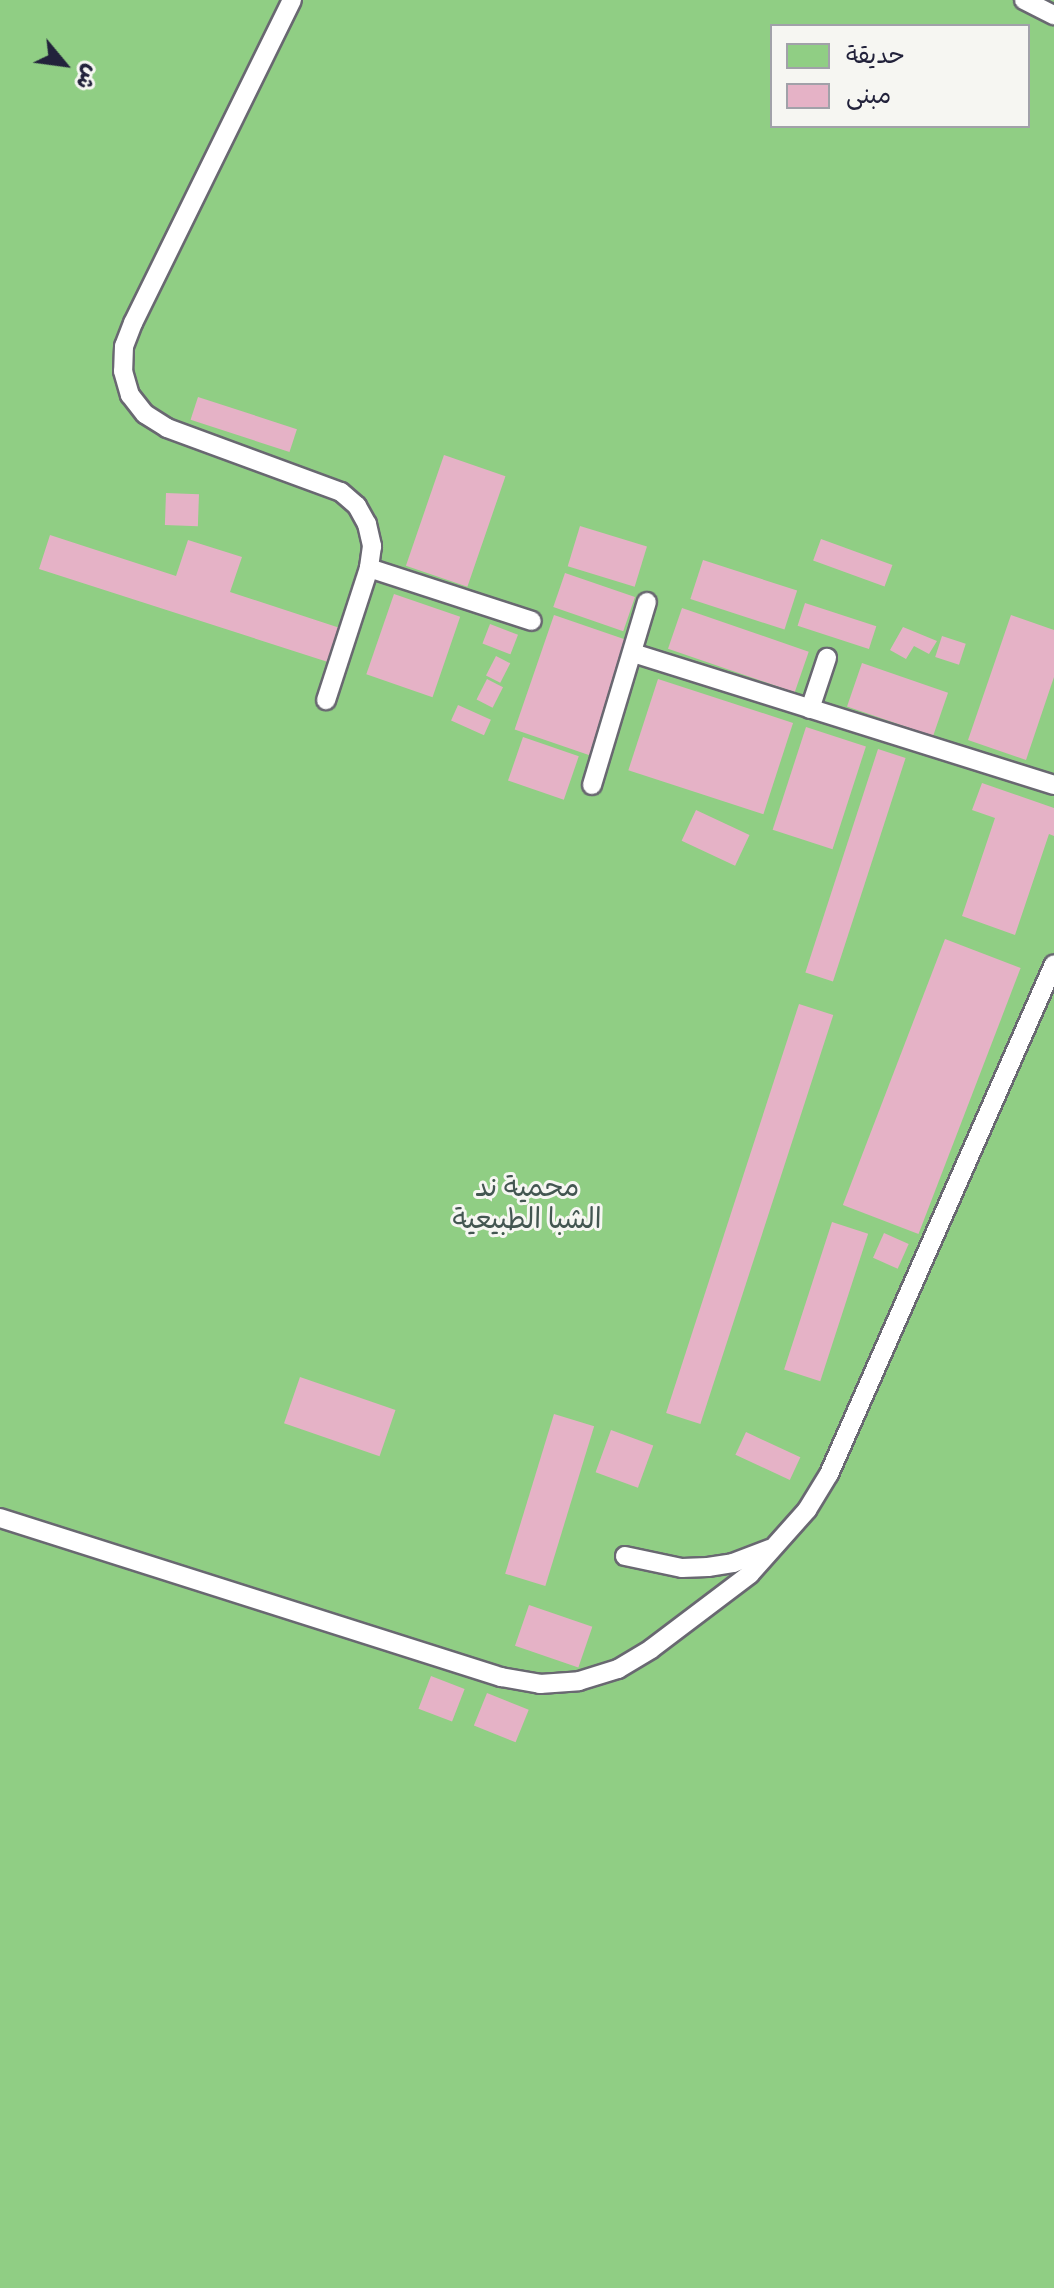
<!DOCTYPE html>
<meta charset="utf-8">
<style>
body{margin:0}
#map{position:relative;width:1054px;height:2288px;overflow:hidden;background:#eeead4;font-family:"Gochi Hand","Playpen Sans Arabic",sans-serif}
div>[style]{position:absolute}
.green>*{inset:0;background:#90ce84}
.building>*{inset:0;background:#e5b2c6;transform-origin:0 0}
.roads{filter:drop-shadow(2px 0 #696871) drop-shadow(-2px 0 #696871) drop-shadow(0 2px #696871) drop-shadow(0 -2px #696871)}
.lane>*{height:18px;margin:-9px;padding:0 9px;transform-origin:9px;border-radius:9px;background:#fff}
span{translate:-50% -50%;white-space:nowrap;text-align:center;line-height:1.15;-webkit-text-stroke:6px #f6f6f2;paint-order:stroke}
.park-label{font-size:28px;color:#435651}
.legend{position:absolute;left:770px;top:24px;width:260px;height:104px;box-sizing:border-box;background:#f6f6f2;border:2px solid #a1a1a9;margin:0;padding:10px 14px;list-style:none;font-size:24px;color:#22223b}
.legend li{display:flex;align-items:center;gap:16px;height:40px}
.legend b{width:40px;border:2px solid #a1a1a9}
.north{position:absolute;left:24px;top:24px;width:80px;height:80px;-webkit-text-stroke:6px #f6f6f2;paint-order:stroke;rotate:119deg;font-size:22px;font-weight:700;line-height:32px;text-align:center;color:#22223b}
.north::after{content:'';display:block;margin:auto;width:28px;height:36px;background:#22223b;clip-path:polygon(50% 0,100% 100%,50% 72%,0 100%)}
</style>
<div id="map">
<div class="green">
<i style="clip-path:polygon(evenodd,0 0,1054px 0,1054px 2288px,0 2288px,0 0,772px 26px,1028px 26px,1028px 126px,772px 126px,772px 26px)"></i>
</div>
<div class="building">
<i style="left:198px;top:397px;width:104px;height:24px;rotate:18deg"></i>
<i style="left:444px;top:455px;width:65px;height:117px;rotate:19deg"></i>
<i style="left:166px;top:493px;width:33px;height:32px;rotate:2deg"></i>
<i style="left:580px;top:526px;width:70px;height:42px;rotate:17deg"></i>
<i style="clip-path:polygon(50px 535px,176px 576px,188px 540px,242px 557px,230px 592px,343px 629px,331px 663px,39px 569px)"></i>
<i style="left:821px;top:539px;width:76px;height:23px;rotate:20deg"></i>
<i style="left:703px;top:560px;width:99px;height:41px;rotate:18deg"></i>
<i style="left:565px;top:573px;width:74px;height:36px;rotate:19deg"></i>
<i style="left:394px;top:594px;width:70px;height:85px;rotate:19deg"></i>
<i style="left:805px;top:603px;width:75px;height:24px;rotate:18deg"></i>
<i style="left:682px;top:608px;width:134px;height:43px;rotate:19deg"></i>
<i style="left:554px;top:615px;width:80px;height:121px;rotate:19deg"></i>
<i style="clip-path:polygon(1011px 615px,1054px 630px,1054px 677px,1026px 760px,968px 740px)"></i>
<i style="left:490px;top:624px;width:30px;height:21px;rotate:21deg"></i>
<i style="clip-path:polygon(903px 627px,937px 641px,929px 654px,914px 646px,906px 659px,890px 650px)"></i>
<i style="left:942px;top:636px;width:25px;height:22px;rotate:18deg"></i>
<i style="left:496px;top:656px;width:16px;height:22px;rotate:27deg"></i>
<i style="left:862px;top:663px;width:91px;height:46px;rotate:19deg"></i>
<i style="left:487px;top:679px;width:18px;height:23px;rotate:27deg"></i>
<i style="left:658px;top:679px;width:142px;height:96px;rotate:18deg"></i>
<i style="left:458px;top:705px;width:36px;height:17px;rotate:24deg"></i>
<i style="left:806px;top:727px;width:63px;height:108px;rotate:18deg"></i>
<i style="left:523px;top:737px;width:59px;height:46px;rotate:19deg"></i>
<i style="left:878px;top:749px;width:29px;height:235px;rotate:18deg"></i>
<i style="clip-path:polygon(982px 783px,1054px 808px,1054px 836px,1049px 834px,1015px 935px,962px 916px,995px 818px,972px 810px)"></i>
<i style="left:696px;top:810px;width:59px;height:34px;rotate:25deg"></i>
<i style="left:945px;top:939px;width:81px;height:285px;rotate:21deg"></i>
<i style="left:799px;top:1004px;width:36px;height:430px;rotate:18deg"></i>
<i style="left:832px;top:1222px;width:38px;height:155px;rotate:18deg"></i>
<i style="left:884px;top:1233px;width:27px;height:27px;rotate:24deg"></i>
<i style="left:300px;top:1377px;width:101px;height:49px;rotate:19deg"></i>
<i style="left:554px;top:1414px;width:42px;height:167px;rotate:17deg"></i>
<i style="left:611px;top:1430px;width:45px;height:45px;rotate:20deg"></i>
<i style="left:746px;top:1432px;width:60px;height:25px;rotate:25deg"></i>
<i style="left:529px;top:1605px;width:67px;height:43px;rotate:19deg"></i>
<i style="left:431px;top:1676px;width:36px;height:35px;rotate:21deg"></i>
<i style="left:487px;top:1693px;width:45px;height:35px;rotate:22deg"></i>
</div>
<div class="roads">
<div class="lane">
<i style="left:292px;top:0;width:360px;rotate:116.2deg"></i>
<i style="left:133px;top:323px;width:25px;rotate:111deg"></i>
<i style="left:124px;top:346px;width:25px;rotate:92deg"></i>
<i style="left:123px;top:371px;width:25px;rotate:74deg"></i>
<i style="left:130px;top:395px;width:24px;rotate:52deg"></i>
<i style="left:145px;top:414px;width:26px;rotate:32deg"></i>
<i style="left:167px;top:428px;width:185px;rotate:20.2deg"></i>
<i style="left:341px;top:492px;width:21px;rotate:41deg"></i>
<i style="left:357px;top:506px;width:21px;rotate:61deg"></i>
<i style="left:367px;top:524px;width:23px;rotate:77deg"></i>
<i style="left:372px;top:546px;width:22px;rotate:98deg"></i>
<i style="left:369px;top:568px;width:139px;rotate:108deg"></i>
<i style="left:1024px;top:0;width:34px;rotate:27deg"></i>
<i style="left:369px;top:568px;width:171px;rotate:18deg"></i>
<i style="left:633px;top:653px;width:441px;rotate:17.4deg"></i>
<i style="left:810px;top:709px;width:54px;rotate:-71.6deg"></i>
<i style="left:592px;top:785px;width:191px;rotate:-73.3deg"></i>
<i style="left:0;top:1518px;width:526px;rotate:17.61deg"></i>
<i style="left:501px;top:1677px;width:40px;rotate:10deg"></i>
<i style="left:540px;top:1684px;width:39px;rotate:-4deg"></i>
<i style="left:579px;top:1681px;width:41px;rotate:-17.1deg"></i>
<i style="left:618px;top:1669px;width:39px;rotate:-31deg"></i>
<i style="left:651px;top:1649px;width:124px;rotate:-37.1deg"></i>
<i style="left:750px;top:1574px;width:86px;rotate:-48.3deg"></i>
<i style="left:807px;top:1510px;width:42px;rotate:-58.6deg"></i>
<i style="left:829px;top:1474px;width:557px;rotate:-66.19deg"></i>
<i style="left:625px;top:1556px;width:58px;rotate:11.9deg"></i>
<i style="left:682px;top:1568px;width:26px;rotate:-2deg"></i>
<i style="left:708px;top:1567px;width:25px;rotate:-9deg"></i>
<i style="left:733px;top:1563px;width:40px;rotate:-21deg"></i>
</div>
</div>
<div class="park-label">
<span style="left:527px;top:1207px">محمية ند<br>الشبا الطبيعية</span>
</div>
<ul class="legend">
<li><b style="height:22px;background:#90ce84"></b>حديقة</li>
<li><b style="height:22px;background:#e5b2c6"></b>مبنى</li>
</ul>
<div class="north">ش</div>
</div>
